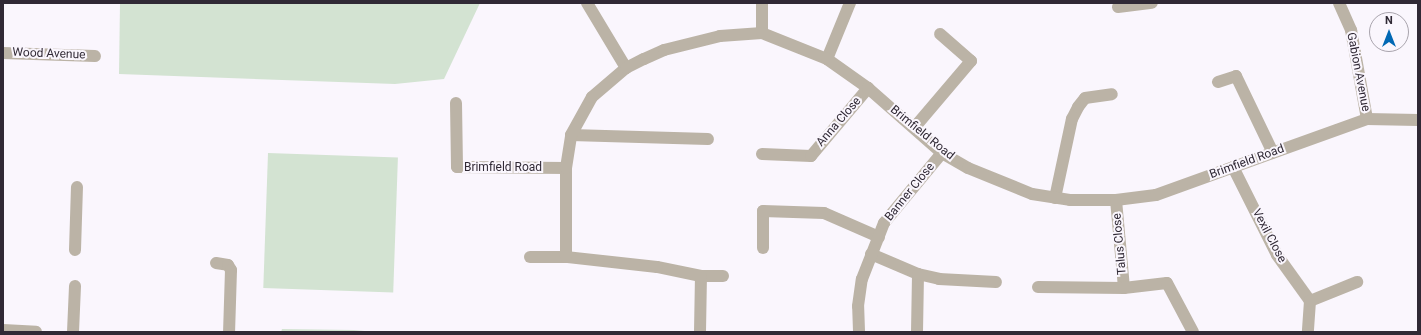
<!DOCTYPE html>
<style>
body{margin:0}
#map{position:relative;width:1421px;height:335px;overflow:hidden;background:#faf6fd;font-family:Roboto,sans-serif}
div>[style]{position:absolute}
.green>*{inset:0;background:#d3e3d2;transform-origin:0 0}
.lane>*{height:12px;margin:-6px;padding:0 6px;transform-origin:6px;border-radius:6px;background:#bbb3a6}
.street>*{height:12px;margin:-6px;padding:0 6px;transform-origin:6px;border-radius:6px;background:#bbb3a6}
span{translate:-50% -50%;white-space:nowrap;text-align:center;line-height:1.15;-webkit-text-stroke:4px #faf6fd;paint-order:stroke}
.street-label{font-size:12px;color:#302935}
.frame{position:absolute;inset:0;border:4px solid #302935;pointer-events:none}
.north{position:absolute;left:1369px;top:12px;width:40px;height:40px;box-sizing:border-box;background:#faf6fd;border:1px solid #a9a4ad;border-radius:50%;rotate:0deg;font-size:11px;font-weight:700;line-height:16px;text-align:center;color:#302935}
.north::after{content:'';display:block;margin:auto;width:14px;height:18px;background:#0168b4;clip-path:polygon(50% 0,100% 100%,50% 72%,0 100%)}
</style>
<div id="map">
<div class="green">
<i style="clip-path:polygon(120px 3px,480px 3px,444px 79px,395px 84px,119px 74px)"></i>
<i style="left:268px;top:153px;width:130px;height:135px;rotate:2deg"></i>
<i style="clip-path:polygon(282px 329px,354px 330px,375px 332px,281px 332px)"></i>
</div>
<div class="lane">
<i style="left:762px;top:33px;width:30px;rotate:-90deg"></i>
<i style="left:1218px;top:82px;width:19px;rotate:-18deg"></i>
<i style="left:1236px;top:76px;width:85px;rotate:64.3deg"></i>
<i style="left:914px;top:128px;width:88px;rotate:-49.6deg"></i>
<i style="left:971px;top:61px;width:41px;rotate:-138.9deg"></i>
<i style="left:571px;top:135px;width:137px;rotate:1.7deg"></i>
<i style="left:762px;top:154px;width:49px;rotate:2.3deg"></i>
<i style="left:811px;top:156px;width:89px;rotate:-50deg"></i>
<i style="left:1055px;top:198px;width:81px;rotate:-77.9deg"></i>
<i style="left:1072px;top:119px;width:13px;rotate:-63deg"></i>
<i style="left:1078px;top:107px;width:11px;rotate:-52deg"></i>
<i style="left:1085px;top:98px;width:27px;rotate:-8deg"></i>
<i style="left:763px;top:248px;width:37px;rotate:-90deg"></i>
<i style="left:763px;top:211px;width:61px;rotate:1.9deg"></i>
<i style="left:824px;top:213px;width:60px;rotate:23.6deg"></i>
<i style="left:75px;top:250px;width:63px;rotate:-88.2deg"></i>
<i style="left:216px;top:263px;width:12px;rotate:9deg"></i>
<i style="left:228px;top:265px;width:6px;rotate:59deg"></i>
<i style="left:231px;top:270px;width:62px;rotate:91.8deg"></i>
<i style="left:73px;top:332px;width:46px;rotate:-87.5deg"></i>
<i style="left:700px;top:332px;width:56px;rotate:-89deg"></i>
<i style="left:917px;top:332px;width:58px;rotate:-89deg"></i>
</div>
<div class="street">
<i style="left:587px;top:3px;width:76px;rotate:59deg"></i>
<i style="left:1339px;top:3px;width:30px;rotate:66deg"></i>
<i style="left:1351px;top:30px;width:90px;rotate:79.8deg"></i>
<i style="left:1118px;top:7px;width:34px;rotate:-7deg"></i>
<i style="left:3px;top:53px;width:92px;rotate:1.9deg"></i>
<i style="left:827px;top:59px;width:61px;rotate:-67.7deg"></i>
<i style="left:456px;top:103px;width:64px;rotate:89.1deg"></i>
<i style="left:457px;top:167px;width:109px;rotate:0.5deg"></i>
<i style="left:1233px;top:167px;width:98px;rotate:63.4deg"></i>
<i style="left:1277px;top:255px;width:57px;rotate:54.3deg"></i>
<i style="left:1310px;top:301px;width:31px;rotate:94deg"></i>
<i style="left:1116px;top:200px;width:88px;rotate:84.8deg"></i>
<i style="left:871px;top:254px;width:51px;rotate:23.1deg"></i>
<i style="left:918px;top:274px;width:22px;rotate:13deg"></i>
<i style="left:939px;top:279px;width:57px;rotate:3deg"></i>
<i style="left:530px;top:257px;width:36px"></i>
<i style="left:723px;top:276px;width:22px;rotate:180deg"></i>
<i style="left:701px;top:276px;width:45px;rotate:-168.4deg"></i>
<i style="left:657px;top:267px;width:92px;rotate:-173.7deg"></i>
<i style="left:566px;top:257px;width:89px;rotate:-90deg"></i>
<i style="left:566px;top:168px;width:33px;rotate:-81deg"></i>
<i style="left:571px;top:135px;width:43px;rotate:-61.1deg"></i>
<i style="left:592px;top:97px;width:45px;rotate:-40.5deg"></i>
<i style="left:626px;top:68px;width:20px;rotate:-27deg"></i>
<i style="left:644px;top:59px;width:22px;rotate:-24deg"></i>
<i style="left:664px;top:50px;width:58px;rotate:-14deg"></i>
<i style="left:720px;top:36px;width:42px;rotate:-4.1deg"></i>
<i style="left:762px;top:33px;width:70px;rotate:21.8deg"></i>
<i style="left:827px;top:59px;width:50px;rotate:35.3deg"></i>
<i style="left:868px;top:88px;width:98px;rotate:41.3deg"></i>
<i style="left:942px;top:153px;width:30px;rotate:30deg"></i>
<i style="left:968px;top:168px;width:69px;rotate:22.1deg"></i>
<i style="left:1032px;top:194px;width:38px;rotate:9deg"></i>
<i style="left:1070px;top:200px;width:46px"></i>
<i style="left:1116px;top:200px;width:40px;rotate:-7.1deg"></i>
<i style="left:1156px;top:195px;width:224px;rotate:-19.8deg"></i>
<i style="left:1367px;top:119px;width:51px;rotate:1.1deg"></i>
<i style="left:1038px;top:287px;width:86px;rotate:0.7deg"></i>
<i style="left:1124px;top:288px;width:43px;rotate:-6.6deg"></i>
<i style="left:1167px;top:283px;width:55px;rotate:62deg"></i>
<i style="left:1310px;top:301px;width:51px;rotate:-22deg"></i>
<i style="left:3px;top:330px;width:33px;rotate:3deg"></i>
<i style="left:859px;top:331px;width:25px;rotate:-92deg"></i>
<i style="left:858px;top:306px;width:27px;rotate:-82deg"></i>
<i style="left:862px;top:279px;width:60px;rotate:-68.6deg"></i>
<i style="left:884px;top:223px;width:91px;rotate:-50.4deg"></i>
</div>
<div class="street-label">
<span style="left:49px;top:54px;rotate:2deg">Wood Avenue</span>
<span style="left:1358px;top:72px;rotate:79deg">Gabion Avenue</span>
<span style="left:839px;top:122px;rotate:-49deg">Anna Close</span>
<span style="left:922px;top:133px;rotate:39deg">Brimfield Road</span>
<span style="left:1247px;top:162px;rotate:-20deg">Brimfield Road</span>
<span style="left:503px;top:168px">Brimfield Road</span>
<span style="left:910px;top:192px;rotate:-51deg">Banner Close</span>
<span style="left:1269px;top:236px;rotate:62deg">Vexil Close</span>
<span style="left:1120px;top:244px;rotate:-95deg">Talus Close</span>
</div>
<div class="frame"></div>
<div class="north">N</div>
</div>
